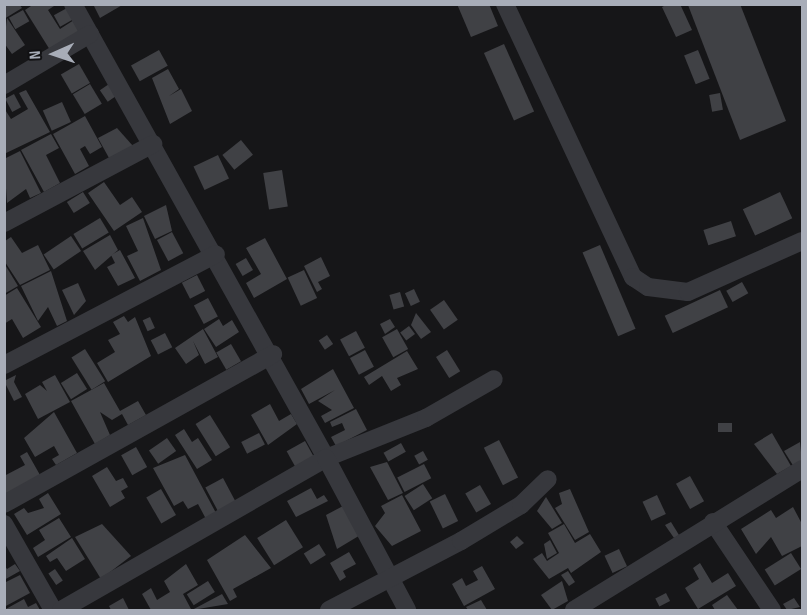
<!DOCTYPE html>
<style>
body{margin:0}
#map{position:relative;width:807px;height:615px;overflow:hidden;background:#161618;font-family:"Sofia Sans Condensed",sans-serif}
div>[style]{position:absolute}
.building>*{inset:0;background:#404145;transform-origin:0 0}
.minor>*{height:18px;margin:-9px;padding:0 9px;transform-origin:9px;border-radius:9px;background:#37383d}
span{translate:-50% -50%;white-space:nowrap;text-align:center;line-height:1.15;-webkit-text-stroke:6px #111113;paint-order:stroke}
.frame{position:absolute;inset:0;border:6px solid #a8adb8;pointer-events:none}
.north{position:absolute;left:24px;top:24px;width:60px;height:60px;-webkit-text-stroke:4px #111113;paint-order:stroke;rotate:267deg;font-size:16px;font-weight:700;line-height:24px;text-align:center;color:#a8adb8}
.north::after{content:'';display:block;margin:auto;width:21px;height:27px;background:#a8adb8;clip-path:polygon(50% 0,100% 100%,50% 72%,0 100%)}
</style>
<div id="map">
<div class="building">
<i style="clip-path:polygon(4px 4px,19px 4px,22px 8px,4px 19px)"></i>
<i style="clip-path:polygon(34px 4px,57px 4px,48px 10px,60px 29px,74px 20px,81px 30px,50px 50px,25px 10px)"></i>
<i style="clip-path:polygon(93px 4px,124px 4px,100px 18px)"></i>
<i style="clip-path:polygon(457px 4px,489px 4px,498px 26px,471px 37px)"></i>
<i style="clip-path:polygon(668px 4px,680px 4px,692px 30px,676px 37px,662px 7px)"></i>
<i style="clip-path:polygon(740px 4px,786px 121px,740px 140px,688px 5px)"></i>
<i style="left:67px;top:8px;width:13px;height:15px;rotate:61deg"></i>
<i style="left:23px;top:10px;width:13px;height:16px;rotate:61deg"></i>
<i style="clip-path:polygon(7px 18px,25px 45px,12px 54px,4px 43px)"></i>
<i style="left:504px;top:44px;width:74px;height:22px;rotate:66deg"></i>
<i style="left:159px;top:50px;width:18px;height:32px;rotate:61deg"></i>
<i style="left:698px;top:50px;width:31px;height:15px;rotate:68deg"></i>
<i style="left:79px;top:64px;width:22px;height:21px;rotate:60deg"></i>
<i style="clip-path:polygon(168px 69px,179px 89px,169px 96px,181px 89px,192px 111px,170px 124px,152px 78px)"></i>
<i style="left:90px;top:84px;width:23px;height:20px;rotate:59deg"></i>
<i style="left:109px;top:84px;width:14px;height:11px;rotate:56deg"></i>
<i style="clip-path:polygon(26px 90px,50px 132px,4px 154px,4px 108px,11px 119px,28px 109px,19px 93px)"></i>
<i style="left:720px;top:93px;width:17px;height:11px;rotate:80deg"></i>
<i style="left:14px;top:94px;width:15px;height:10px;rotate:62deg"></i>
<i style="left:62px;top:102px;width:22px;height:21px;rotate:66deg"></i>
<i style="clip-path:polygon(85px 116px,102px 147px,90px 154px,85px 146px,80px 149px,89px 166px,75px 174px,53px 134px)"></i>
<i style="clip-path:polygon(117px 128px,133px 146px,109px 158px,98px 138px)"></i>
<i style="clip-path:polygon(51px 134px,59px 148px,46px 155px,60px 183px,44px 192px,21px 150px)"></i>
<i style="left:241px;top:140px;width:19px;height:24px;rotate:51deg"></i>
<i style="clip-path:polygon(20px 151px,41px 193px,30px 198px,26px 189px,7px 203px,4px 159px)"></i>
<i style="left:218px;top:155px;width:26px;height:27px;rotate:65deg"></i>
<i style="left:282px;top:170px;width:37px;height:19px;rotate:81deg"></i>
<i style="clip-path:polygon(104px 182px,120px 205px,132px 197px,142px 212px,114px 231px,88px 193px)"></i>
<i style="left:83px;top:192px;width:13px;height:19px;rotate:58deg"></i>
<i style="left:780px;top:192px;width:29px;height:41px;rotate:65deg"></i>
<i style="clip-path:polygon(166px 205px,172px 231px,155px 239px,144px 216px)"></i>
<i style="left:100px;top:218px;width:17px;height:31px;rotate:59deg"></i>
<i style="clip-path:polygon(143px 218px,161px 270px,140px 281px,127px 256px,138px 251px,126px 226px)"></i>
<i style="left:731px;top:221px;width:16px;height:29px;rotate:72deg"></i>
<i style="left:172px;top:232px;width:24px;height:17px;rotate:62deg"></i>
<i style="clip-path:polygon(110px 235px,118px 250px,95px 270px,83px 251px)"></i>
<i style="left:71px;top:236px;width:18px;height:33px;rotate:56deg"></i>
<i style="clip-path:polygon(11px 237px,22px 253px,38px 245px,50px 270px,20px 285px,5px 262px,5px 241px)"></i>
<i style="clip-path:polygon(265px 238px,287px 279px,254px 298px,246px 283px,261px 274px,246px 248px)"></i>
<i style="left:600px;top:245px;width:91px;height:19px;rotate:67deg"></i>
<i style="clip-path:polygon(120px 250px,135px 278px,118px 286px,107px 267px,115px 263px,111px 255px)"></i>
<i style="clip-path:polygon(321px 257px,330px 276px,318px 282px,322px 289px,317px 292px,304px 266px)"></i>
<i style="left:246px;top:258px;width:14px;height:12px;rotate:60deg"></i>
<i style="clip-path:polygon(4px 263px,18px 286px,4px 294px)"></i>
<i style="left:304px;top:270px;width:31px;height:18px;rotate:65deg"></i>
<i style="clip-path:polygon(51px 271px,67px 321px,57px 326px,48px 307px,38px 321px,21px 286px)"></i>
<i style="left:197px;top:275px;width:18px;height:17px;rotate:63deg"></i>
<i style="left:742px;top:282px;width:13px;height:18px;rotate:61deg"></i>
<i style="clip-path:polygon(78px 283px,86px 301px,74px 315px,62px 290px)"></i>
<i style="clip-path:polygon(17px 288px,41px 327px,23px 338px,12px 319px,4px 324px,4px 296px)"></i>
<i style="left:414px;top:289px;width:14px;height:10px;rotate:65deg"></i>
<i style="left:720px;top:290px;width:19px;height:61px;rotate:65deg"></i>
<i style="left:400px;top:292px;width:15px;height:11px;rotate:74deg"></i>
<i style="left:208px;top:298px;width:21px;height:16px;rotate:62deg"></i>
<i style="left:444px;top:300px;width:24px;height:17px;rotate:55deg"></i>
<i style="clip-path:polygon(416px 313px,431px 332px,421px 339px,411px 325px)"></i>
<i style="clip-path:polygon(124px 316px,128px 322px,135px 317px,151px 356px,108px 382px,97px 363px,115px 352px,108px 340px,120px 334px,113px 322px)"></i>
<i style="left:150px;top:317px;width:12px;height:8px;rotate:66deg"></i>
<i style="clip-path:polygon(219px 319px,223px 326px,232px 320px,239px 332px,216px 347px,204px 329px)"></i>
<i style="clip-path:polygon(390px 319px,395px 327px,385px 334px,380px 324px)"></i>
<i style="left:409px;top:326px;width:10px;height:11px;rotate:53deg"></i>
<i style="clip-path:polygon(203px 329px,218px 357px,205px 364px,193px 341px,199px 355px,186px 364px,175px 348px)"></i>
<i style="left:397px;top:329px;width:23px;height:17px;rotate:61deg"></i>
<i style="left:356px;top:331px;width:19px;height:18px;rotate:62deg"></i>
<i style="left:165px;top:333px;width:16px;height:16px;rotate:63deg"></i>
<i style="left:327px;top:335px;width:11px;height:10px;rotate:56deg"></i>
<i style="left:231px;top:344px;width:20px;height:17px;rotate:60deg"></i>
<i style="left:85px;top:349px;width:38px;height:16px;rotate:58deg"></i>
<i style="left:365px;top:350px;width:19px;height:17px;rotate:62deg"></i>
<i style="left:447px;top:350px;width:25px;height:13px;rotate:58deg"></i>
<i style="clip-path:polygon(407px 351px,418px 369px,397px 378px,401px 385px,391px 391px,382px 376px,369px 385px,364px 377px)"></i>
<i style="clip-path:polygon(333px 369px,354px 408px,325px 423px,321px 416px,332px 410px,318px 401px,335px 390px,309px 404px,301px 389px)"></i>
<i style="left:77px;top:373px;width:19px;height:19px;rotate:58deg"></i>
<i style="clip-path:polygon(16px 375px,14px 382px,22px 397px,14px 401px,4px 381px)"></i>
<i style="clip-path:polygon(55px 375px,70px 402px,38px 419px,25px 394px,40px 385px,47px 391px,42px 382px)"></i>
<i style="clip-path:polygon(104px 383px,120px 411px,138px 401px,146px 415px,128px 425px,122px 414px,112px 420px,100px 412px,110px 435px,95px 444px,71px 401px)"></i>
<i style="clip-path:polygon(270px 404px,279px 421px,291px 414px,297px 424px,268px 445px,251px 415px)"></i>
<i style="clip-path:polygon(356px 409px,367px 430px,336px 446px,331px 437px,345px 430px,342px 423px,332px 427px,330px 422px)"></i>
<i style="clip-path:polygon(54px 412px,77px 453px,56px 465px,52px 459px,59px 455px,54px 446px,35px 457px,24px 438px)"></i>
<i style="left:210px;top:415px;width:38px;height:17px;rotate:58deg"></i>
<i style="left:718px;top:423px;width:14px;height:9px"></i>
<i style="clip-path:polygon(184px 429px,192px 442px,198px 438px,212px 460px,197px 469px,175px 435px)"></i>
<i style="left:259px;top:433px;width:13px;height:20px;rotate:63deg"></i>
<i style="clip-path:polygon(772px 433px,791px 466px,777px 474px,754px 444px)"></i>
<i style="left:167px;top:438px;width:16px;height:22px;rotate:55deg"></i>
<i style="left:499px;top:440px;width:42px;height:17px;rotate:63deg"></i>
<i style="left:305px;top:441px;width:21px;height:21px;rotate:61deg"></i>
<i style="clip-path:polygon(800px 442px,802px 462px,794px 467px,784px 451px)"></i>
<i style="left:401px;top:443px;width:10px;height:20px;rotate:61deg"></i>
<i style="left:136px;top:447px;width:23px;height:17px;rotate:61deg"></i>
<i style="left:423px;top:451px;width:10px;height:10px;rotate:61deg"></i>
<i style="clip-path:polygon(27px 452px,40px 475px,4px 495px,4px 476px,25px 465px,20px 456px)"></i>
<i style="clip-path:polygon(185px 455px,216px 513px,206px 519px,198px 504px,188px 509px,183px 501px,174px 506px,153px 468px)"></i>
<i style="clip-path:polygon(387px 462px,403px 493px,388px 500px,370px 467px)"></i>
<i style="left:424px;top:464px;width:16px;height:30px;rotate:63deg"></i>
<i style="clip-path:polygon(107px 467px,116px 481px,123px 478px,128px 487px,121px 491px,125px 498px,110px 507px,92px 476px)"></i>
<i style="left:690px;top:476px;width:29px;height:16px;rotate:61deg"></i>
<i style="left:223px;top:478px;width:30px;height:20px;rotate:62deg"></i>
<i style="left:423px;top:484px;width:17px;height:22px;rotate:57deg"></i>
<i style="left:480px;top:485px;width:22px;height:17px;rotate:60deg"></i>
<i style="clip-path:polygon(311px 488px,317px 499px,324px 495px,328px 501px,296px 517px,287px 501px)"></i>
<i style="left:161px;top:489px;width:30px;height:17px;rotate:60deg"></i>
<i style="clip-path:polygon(570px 489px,589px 532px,575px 540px,555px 508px,562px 504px,559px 493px)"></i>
<i style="clip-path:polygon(48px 493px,61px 514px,27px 535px,14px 514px,24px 508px,28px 513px,44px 508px,39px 499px)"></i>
<i style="left:445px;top:494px;width:30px;height:17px;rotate:64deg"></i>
<i style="clip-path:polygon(402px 495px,421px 531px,392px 546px,375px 526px,385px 513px,381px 506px)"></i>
<i style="left:657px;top:495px;width:21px;height:16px;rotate:65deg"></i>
<i style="clip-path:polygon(546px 497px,562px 523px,552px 529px,537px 511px)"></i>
<i style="clip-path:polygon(343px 506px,362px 534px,337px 549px,326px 515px)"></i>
<i style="clip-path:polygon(793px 507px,802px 524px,802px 546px,782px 556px,771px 537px,756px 554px,741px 529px,771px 510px,776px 518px)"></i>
<i style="clip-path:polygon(59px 518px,71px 537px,38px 557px,33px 548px,45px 540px,39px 530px)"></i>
<i style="left:286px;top:520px;width:32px;height:34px;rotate:58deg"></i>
<i style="clip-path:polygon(671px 522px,679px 535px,674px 538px,665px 525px)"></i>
<i style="clip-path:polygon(102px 524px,131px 556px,101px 579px,75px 537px)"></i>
<i style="clip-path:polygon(564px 524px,575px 543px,590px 534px,601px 552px,571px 573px,568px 568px,549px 579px,533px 559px,542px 553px,547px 561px,559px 553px,548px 533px)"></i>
<i style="clip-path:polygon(245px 535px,271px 568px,233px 589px,237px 597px,230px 601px,207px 560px)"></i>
<i style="clip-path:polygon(517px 536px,524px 543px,516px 549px,510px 542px)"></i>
<i style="clip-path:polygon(72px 538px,85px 559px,66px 571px,57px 558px,50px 562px,46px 556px)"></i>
<i style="clip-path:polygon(550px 540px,557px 553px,547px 559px,544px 544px)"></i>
<i style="left:319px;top:544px;width:13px;height:18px;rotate:58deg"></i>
<i style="left:619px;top:549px;width:19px;height:16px;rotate:65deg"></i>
<i style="clip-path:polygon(349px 552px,356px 564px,343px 571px,346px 577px,340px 581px,330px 563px)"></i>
<i style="left:791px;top:553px;width:19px;height:31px;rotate:58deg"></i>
<i style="clip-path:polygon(700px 563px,712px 583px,728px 573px,736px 586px,698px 609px,685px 588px,699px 579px,693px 568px)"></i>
<i style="clip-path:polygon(15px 564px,20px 571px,4px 580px,4px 565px,7px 569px)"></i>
<i style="clip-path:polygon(186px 564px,198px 585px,183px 594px,191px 609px,151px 610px,142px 594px,151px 588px,157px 600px,170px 592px,164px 581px)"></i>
<i style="clip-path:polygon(482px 566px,495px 589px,464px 606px,452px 584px,462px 578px,466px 586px,478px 580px,473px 571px)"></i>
<i style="left:55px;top:569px;width:14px;height:8px;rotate:56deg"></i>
<i style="clip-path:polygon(568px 571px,575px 582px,569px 586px,561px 575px)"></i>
<i style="clip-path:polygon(20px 575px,30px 593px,4px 607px,4px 583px)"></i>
<i style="left:208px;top:581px;width:13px;height:25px;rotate:58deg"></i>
<i style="clip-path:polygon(562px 581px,568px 601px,552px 610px,541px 595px)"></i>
<i style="left:666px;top:593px;width:9px;height:12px;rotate:63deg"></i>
<i style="clip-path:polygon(222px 594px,228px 604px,192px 610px)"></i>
<i style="clip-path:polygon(727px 595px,738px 610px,715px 610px,712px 605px)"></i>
<i style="clip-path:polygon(123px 598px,129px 610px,111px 610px,109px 606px)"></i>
<i style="clip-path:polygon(794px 598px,800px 607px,787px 610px,783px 604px)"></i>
<i style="clip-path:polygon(24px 599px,28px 607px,36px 603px,40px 610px,4px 610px)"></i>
<i style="clip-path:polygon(481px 600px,487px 610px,468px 610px,466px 607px)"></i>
</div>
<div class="minor">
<i style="left:73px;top:4px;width:520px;rotate:60.87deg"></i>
<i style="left:326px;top:458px;width:108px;rotate:-21.8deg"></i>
<i style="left:426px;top:418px;width:78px;rotate:-29.8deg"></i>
<i style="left:505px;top:4px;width:302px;rotate:64.9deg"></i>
<i style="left:633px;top:277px;width:18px;rotate:34deg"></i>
<i style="left:648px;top:287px;width:40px;rotate:7.1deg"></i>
<i style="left:688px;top:292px;width:125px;rotate:-24.1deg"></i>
<i style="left:4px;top:85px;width:100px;rotate:-30.7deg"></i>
<i style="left:4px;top:223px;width:169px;rotate:-27.9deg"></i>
<i style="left:4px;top:365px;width:239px;rotate:-27.6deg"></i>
<i style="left:4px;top:504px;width:308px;rotate:-29.1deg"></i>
<i style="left:713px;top:522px;width:106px;rotate:56.2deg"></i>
<i style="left:4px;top:524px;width:99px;rotate:60.3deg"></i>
<i style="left:61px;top:610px;width:305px;rotate:-29.8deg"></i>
<i style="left:326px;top:458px;width:172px;rotate:61.9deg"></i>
<i style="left:329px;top:610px;width:149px;rotate:-27.6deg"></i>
<i style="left:461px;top:541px;width:70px;rotate:-31deg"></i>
<i style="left:521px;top:505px;width:37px;rotate:-44deg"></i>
<i style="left:574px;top:610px;width:268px;rotate:-31.7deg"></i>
</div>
<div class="frame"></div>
<div class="north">N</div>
</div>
